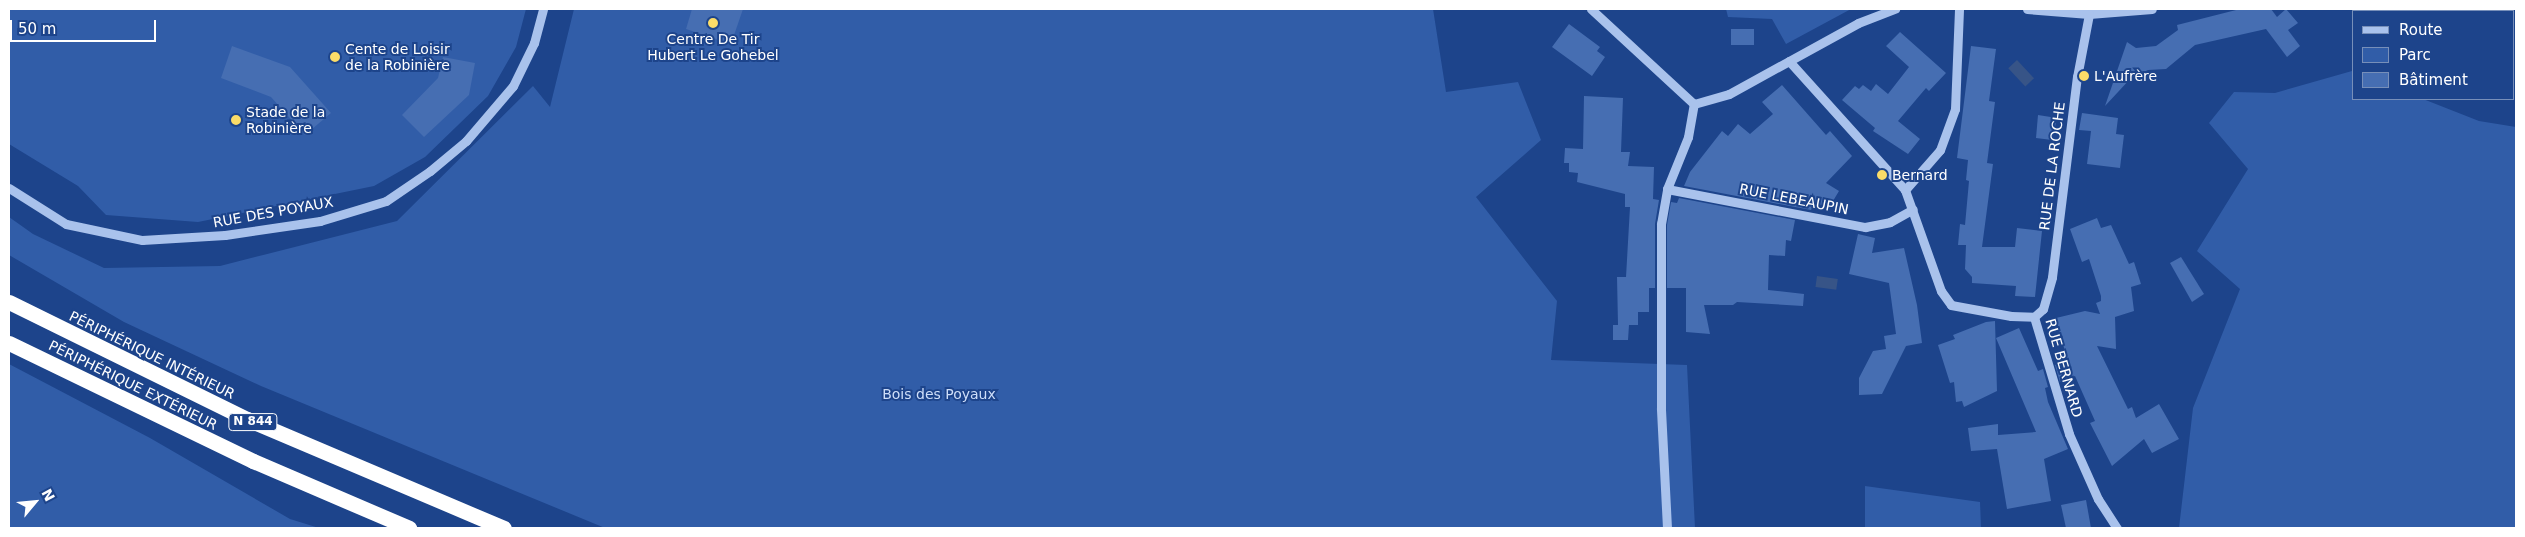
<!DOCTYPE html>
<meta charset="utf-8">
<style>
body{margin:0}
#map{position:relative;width:2525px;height:537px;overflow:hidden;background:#1d448b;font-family:"DejaVu Sans",sans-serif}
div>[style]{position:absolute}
.green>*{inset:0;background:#315da8}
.water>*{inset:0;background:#375487;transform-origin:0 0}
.building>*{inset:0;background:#466eb2;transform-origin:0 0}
.minor>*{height:9px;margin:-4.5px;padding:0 4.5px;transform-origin:4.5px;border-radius:4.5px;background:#a9c2ec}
.highway>*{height:15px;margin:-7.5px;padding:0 7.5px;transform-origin:7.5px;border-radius:7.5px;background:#fff}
.dots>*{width:14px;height:14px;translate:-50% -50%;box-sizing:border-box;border:2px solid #1d448b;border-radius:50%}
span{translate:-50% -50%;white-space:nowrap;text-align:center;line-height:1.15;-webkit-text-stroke:4px #1d448b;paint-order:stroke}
.shield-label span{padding:1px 4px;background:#1d448b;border:1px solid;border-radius:4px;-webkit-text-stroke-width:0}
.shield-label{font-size:12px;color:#fff;font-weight:700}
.poi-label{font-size:14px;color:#fff}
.left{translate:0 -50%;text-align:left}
.street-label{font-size:14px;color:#fff}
.park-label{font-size:14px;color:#cedef9}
.frame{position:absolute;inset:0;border:10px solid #fff;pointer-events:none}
.legend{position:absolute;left:2352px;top:10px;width:162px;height:90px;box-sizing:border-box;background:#1d448b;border:1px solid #778fb9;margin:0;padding:6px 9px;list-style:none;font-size:15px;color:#fff}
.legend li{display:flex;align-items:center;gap:10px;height:25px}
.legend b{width:25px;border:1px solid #778fb9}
.north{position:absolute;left:10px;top:477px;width:50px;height:50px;-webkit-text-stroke:4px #1d448b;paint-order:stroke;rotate:62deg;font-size:14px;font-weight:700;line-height:20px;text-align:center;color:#fff}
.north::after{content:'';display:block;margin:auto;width:18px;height:22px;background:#fff;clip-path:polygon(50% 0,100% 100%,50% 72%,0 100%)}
.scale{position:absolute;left:10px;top:20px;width:146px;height:22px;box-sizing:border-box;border:2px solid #fff;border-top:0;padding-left:6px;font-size:15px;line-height:18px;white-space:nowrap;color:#fff;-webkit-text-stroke:4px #1d448b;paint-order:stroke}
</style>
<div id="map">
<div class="green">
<i style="clip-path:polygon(9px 9px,526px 9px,516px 47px,488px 96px,425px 157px,374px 186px,198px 222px,106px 215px,78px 186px,9px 144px)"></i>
<i style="clip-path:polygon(574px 9px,1433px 9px,1446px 92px,1518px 82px,1541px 140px,1476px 197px,1557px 301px,1551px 360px,1687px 365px,1695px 528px,605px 528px,261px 386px,124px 322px,9px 255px,9px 217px,33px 234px,104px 268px,220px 266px,397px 221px,533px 86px,550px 107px)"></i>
<i style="clip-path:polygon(1726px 9px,1851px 9px,1786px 44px,1772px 19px,1728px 17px)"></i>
<i style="clip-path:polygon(2352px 71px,2354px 99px,2423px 99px,2479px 121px,2516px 127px,2516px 528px,2179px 528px,2193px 408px,2240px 289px,2197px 251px,2248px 169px,2209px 123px,2234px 92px,2275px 93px)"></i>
<i style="clip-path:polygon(9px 364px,150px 438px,290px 519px,319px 528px,9px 528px)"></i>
<i style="clip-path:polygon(1865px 486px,1980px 502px,1981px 528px,1865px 528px)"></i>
</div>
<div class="water">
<i style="left:2017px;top:60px;width:25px;height:12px;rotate:47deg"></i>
<i style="left:1817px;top:276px;width:21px;height:11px;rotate:8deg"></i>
</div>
<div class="building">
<i style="clip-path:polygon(692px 9px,743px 9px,731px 44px,686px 29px)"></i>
<i style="clip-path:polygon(2240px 9px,2271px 9px,2277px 17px,2286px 9px,2298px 23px,2288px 30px,2300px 46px,2287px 57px,2266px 29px,2195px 45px,2166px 69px,2148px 70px,2131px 78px,2105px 106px,2127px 42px,2136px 48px,2156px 46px,2178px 30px,2177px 25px)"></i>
<i style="clip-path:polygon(1569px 24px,1600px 47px,1597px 51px,1605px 57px,1592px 76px,1552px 47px)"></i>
<i style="left:1754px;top:29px;width:16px;height:23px;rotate:90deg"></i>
<i style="clip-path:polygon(1900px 32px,1946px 73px,1929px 91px,1926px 88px,1898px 121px,1920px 139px,1908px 154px,1873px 131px,1875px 128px,1842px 100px,1855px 86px,1859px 89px,1863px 85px,1871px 91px,1876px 84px,1888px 94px,1909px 67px,1886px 46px)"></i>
<i style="clip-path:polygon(232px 46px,290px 67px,331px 113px,305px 135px,271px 97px,221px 78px)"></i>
<i style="clip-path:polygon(1971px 46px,1996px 49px,1989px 101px,1995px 102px,1987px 163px,1993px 164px,1982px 247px,2015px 247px,2017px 228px,2042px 231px,2035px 297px,2015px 296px,2016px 286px,1972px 283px,1972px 277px,1965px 269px,1966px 245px,1958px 245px,1960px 224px,1965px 225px,1969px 181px,1966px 180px,1968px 160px,1957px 158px)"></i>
<i style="clip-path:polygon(443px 57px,475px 63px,469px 95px,424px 137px,402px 115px,438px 78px)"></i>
<i style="clip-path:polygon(1782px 85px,1826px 135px,1830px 131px,1852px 156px,1826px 183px,1839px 191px,1830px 206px,1815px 204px,1811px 210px,1684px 186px,1690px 172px,1722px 131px,1728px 136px,1738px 124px,1750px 134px,1773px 114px,1762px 102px)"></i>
<i style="clip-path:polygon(1584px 96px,1623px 98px,1621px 152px,1630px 152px,1628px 166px,1654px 167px,1653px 199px,1659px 200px,1655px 224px,1655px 288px,1649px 288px,1649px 312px,1638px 312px,1638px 325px,1629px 325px,1628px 340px,1613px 340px,1613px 325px,1618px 325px,1617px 277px,1626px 277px,1630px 207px,1625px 207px,1625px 194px,1577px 182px,1578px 173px,1569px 172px,1569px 163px,1564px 163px,1565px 148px,1583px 149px)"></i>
<i style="clip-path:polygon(2082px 113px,2118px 118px,2116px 134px,2124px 135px,2120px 168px,2087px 164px,2091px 131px,2079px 130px)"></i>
<i style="clip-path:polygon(2038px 115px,2057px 118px,2052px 140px,2036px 138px)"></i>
<i style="clip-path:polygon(1679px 198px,1795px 220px,1791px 241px,1786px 240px,1785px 256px,1769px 255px,1768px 290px,1804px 294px,1803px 306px,1737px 302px,1733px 305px,1704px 305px,1710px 334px,1686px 332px,1686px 288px,1667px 288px,1667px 225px,1671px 202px,1677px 203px)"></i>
<i style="clip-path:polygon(2097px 218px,2101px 228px,2111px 225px,2129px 264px,2134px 262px,2141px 284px,2131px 287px,2134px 311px,2115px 317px,2116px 349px,2097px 346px,2128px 409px,2132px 407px,2136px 418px,2159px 404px,2179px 439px,2152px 453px,2144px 439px,2112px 466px,2090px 423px,2095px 421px,2075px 376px,2060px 382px,2055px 365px,2067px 359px,2056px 318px,2085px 311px,2100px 314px,2096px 303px,2101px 301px,2101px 296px,2089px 259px,2082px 262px,2070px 229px)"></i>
<i style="clip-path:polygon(1858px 234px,1875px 238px,1872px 253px,1904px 248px,1917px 305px,1922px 343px,1906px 346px,1882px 394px,1859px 395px,1859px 378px,1873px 351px,1886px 349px,1884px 336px,1896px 334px,1889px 283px,1849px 274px)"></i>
<i style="clip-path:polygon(2181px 257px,2204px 294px,2192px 302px,2170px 263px)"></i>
<i style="clip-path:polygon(1995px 321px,1997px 391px,1964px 407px,1962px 401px,1956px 402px,1954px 382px,1950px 383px,1938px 345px,1955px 339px,1953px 335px,1986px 322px)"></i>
<i style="clip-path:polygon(2019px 328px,2038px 371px,2043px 369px,2048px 387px,2045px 388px,2048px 402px,2068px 449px,2044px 459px,2051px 501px,2007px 509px,1997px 449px,1971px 451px,1968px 428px,1998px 424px,1998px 435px,2036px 432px,1996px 338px)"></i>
<i style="clip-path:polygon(2086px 500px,2091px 528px,2066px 528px,2061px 505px)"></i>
</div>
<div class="minor">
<i style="left:1591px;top:9px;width:140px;rotate:42.7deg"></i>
<i style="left:2027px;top:9px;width:62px;rotate:4.6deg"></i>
<i style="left:2089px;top:14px;width:63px;rotate:-4.5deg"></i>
<i style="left:1789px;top:61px;width:173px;rotate:48deg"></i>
<i style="left:1905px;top:190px;width:107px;rotate:70.4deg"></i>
<i style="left:1941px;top:291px;width:17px;rotate:54deg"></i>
<i style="left:1951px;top:305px;width:61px;rotate:10.4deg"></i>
<i style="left:2011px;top:316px;width:23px;rotate:2deg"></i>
<i style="left:1694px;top:104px;width:36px;rotate:-16deg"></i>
<i style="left:1729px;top:94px;width:147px;rotate:-28.8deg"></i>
<i style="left:1858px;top:23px;width:40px;rotate:-21deg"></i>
<i style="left:9px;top:188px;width:67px;rotate:32.3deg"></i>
<i style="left:66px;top:224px;width:78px;rotate:11.9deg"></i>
<i style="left:142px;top:240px;width:83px;rotate:-3.4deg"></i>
<i style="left:225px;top:235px;width:96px;rotate:-8.4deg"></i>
<i style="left:320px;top:221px;width:69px;rotate:-16.9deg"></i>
<i style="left:386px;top:201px;width:53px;rotate:-34.3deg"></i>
<i style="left:430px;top:171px;width:47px;rotate:-39.8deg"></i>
<i style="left:466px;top:141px;width:72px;rotate:-49.5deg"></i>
<i style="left:513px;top:86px;width:48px;rotate:-64deg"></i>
<i style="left:534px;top:43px;width:35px;rotate:-75deg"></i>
<i style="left:1667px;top:189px;width:202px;rotate:10.9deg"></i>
<i style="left:1865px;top:227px;width:25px;rotate:-11deg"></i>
<i style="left:1890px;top:222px;width:26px;rotate:-29deg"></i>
<i style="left:1905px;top:190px;width:53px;rotate:-48.8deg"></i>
<i style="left:1940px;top:150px;width:44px;rotate:-69.9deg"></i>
<i style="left:1955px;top:109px;width:100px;rotate:-87.7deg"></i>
<i style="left:2034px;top:317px;width:12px;rotate:-42deg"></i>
<i style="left:2043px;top:309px;width:33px;rotate:-74deg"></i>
<i style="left:2052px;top:277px;width:202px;rotate:-82.9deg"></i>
<i style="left:2077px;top:77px;width:64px;rotate:-79.2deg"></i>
<i style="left:2034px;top:317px;width:122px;rotate:73.3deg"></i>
<i style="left:2069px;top:434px;width:71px;rotate:66deg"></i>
<i style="left:2098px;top:499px;width:35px;rotate:57deg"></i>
<i style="left:1667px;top:528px;width:120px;rotate:-92.9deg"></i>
<i style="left:1661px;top:408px;width:184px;rotate:-90deg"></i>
<i style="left:1661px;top:224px;width:36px;rotate:-80deg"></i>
<i style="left:1667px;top:189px;width:56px;rotate:-68deg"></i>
<i style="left:1688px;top:137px;width:34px;rotate:-80deg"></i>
</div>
<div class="highway">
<i style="left:9px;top:302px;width:265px;rotate:26.2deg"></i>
<i style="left:247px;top:419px;width:279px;rotate:23deg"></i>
<i style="left:9px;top:343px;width:271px;rotate:25.8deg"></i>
<i style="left:253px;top:461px;width:170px;rotate:23.2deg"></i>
</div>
<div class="dots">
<i style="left:713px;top:23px;background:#fbdc68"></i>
<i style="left:335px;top:57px;background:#fbdc68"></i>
<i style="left:2084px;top:76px;background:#fbdc68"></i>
<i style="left:236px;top:120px;background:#fbdc68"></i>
<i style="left:1882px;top:175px;background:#fbdc68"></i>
</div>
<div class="shield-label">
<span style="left:253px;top:422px">N 844</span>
</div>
<div class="poi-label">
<span style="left:713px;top:47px">Centre De Tir<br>Hubert Le Gohebel</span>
<span class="left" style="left:345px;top:57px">Cente de Loisir<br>de la Robinière</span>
<span class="left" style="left:2094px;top:76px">L'Aufrère</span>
<span class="left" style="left:246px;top:120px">Stade de la<br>Robinière</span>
<span class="left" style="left:1892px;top:175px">Bernard</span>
</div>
<div class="street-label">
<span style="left:2052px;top:166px;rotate:-83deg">RUE DE LA ROCHE</span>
<span style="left:1794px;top:199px;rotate:11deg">RUE LEBEAUPIN</span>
<span style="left:273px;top:212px;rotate:-10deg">RUE DES POYAUX</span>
<span style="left:152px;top:355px;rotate:26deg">PÉRIPHÉRIQUE INTÉRIEUR</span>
<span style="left:2064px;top:368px;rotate:74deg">RUE BERNARD</span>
<span style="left:133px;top:385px;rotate:26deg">PÉRIPHÉRIQUE EXTÉRIEUR</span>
</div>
<div class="park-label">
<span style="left:939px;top:394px">Bois des Poyaux</span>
</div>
<div class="frame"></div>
<ul class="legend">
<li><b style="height:6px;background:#a9c2ec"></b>Route</li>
<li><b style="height:14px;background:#315da8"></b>Parc</li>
<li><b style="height:14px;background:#466eb2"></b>Bâtiment</li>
</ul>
<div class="north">N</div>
<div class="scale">50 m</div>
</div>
